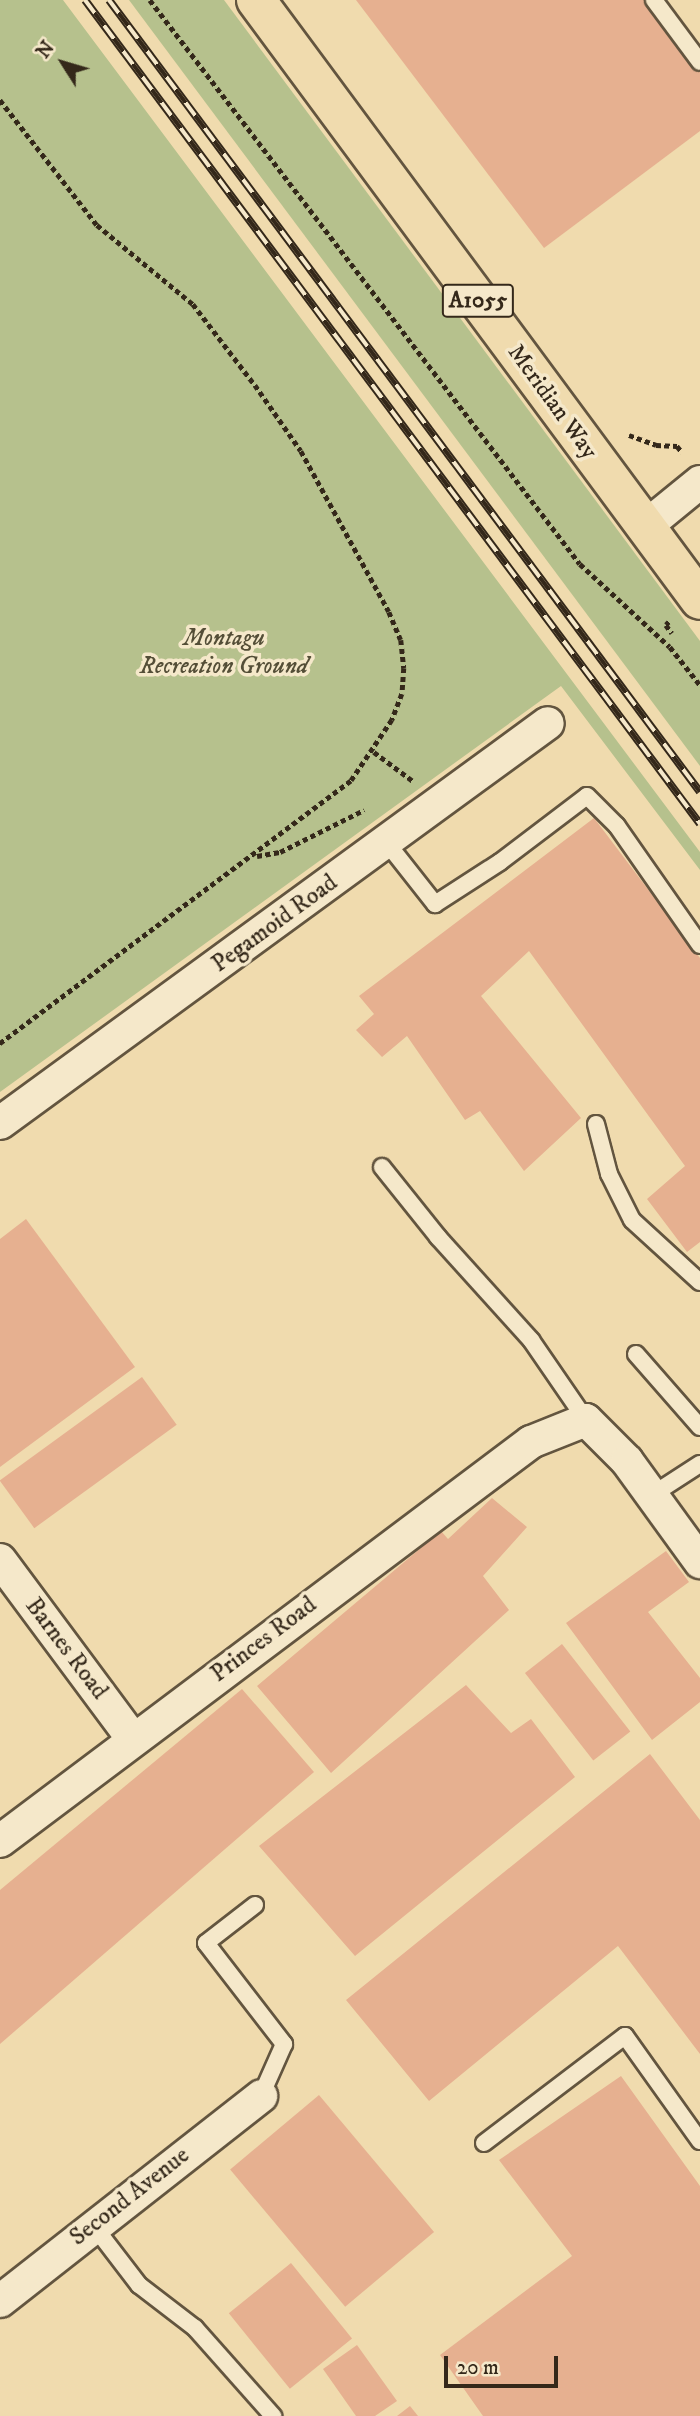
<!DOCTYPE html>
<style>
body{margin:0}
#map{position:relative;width:700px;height:2416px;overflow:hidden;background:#f0dbae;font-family:"IM FELL DW Pica",serif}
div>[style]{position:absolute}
.green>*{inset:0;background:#b6c18d}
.building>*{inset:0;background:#e6b090;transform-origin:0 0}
.path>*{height:4.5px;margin-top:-2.25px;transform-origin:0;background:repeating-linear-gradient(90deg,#34281a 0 5px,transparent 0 8.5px)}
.roads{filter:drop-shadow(2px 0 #63553f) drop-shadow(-2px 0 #63553f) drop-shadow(0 2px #63553f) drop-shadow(0 -2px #63553f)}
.service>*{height:16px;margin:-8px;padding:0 8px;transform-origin:8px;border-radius:8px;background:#f5e8ca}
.minor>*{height:32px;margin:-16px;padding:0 16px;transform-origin:16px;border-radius:16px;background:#f5e8ca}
.primary>*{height:38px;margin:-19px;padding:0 19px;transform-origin:19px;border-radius:19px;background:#f0dbae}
.rail>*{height:8px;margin-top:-4px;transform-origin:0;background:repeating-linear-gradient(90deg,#f5e8ca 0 16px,#34281a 0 32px);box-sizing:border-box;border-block:2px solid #34281a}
span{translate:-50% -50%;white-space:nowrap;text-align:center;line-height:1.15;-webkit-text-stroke:7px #f5e8ca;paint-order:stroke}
.shield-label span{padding:2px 5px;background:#f5e8ca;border:2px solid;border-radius:5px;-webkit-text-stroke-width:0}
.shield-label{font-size:23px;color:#34281a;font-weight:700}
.street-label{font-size:24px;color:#34281a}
.park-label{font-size:24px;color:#544e37;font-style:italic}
.north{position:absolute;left:28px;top:28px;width:70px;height:70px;-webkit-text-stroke:5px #f5e8ca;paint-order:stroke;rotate:307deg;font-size:19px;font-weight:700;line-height:28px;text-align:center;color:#34281a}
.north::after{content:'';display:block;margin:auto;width:24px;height:32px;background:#34281a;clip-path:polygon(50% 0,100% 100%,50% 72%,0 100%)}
.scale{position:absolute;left:444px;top:2356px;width:114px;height:32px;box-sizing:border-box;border:4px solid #34281a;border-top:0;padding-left:9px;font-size:21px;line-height:24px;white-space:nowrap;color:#34281a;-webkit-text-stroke:5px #f5e8ca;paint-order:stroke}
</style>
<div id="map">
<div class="green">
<i style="clip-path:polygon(0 0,63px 0,700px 852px,700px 870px,561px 686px,0 1092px)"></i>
<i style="clip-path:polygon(129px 0,224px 0,351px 171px,700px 641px,700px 766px)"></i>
</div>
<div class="building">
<i style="clip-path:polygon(356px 0,650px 0,700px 67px,700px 131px,544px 248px)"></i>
<i style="clip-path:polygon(594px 818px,700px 958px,700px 1242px,687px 1252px,647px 1199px,685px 1166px,529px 951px,481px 996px,581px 1118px,524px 1171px,480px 1111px,465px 1120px,407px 1036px,382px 1057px,356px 1030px,374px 1014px,359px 996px)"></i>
<i style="clip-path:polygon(26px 1219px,135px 1367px,0 1467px,0 1239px)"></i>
<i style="left:142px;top:1377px;width:59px;height:176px;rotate:54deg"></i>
<i style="clip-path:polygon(492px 1498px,527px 1527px,483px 1576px,509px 1610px,331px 1773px,257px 1686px,441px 1531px,448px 1539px)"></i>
<i style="clip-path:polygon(666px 1551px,689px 1582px,648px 1612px,700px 1678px,700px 1702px,652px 1740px,566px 1623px)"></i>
<i style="left:562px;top:1644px;width:111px;height:47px;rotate:52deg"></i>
<i style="clip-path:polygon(466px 1685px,511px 1733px,531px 1719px,575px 1777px,355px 1956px,259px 1846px)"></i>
<i style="clip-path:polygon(242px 1689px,314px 1772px,0 2044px,0 1890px)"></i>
<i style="clip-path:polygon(650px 1754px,700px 1820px,700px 2054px,618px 1946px,429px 2101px,346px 2000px)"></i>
<i style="clip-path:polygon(621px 2076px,700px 2186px,700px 2416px,483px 2416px,440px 2355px,572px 2256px,499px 2160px)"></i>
<i style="left:319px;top:2095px;width:179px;height:116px;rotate:50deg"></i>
<i style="left:291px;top:2263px;width:97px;height:80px;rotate:51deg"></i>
<i style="clip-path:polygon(357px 2345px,397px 2401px,375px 2416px,356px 2416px,323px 2369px)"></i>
<i style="clip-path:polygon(410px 2406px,418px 2416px,397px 2416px)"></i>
</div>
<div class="path">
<i style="left:150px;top:0;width:709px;rotate:52.68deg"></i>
<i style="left:580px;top:564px;width:122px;rotate:42.7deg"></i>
<i style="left:670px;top:647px;width:48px;rotate:51.7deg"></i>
<i style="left:0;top:100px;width:158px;rotate:52.2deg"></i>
<i style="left:97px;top:225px;width:124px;rotate:39.5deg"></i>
<i style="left:193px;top:304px;width:102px;rotate:52.6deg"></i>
<i style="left:255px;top:385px;width:80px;rotate:55.1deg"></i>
<i style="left:301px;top:451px;width:183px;rotate:61.3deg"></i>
<i style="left:389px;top:612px;width:30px;rotate:67deg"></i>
<i style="left:401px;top:640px;width:28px;rotate:84deg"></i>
<i style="left:404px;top:668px;width:26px;rotate:94deg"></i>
<i style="left:402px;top:694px;width:28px;rotate:111deg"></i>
<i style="left:392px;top:720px;width:73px;rotate:123.9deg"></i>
<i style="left:351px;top:781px;width:439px;rotate:143.2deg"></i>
<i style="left:629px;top:435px;width:29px;rotate:20deg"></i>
<i style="left:656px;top:445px;width:21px;rotate:3deg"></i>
<i style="left:677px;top:446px;width:8px;rotate:50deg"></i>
<i style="left:669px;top:622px;width:4px;rotate:135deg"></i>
<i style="left:666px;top:625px;width:10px;rotate:53deg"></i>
<i style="left:374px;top:752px;width:49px;rotate:36.6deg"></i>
<i style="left:257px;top:856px;width:23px;rotate:-10deg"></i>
<i style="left:280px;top:852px;width:94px;rotate:-26.6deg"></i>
</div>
<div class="roads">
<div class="service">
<i style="left:654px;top:0;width:77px;rotate:53.4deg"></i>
<i style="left:387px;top:843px;width:78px;rotate:51.8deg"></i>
<i style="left:435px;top:904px;width:77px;rotate:-32.9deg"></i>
<i style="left:500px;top:862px;width:109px;rotate:-37.2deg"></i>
<i style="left:587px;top:796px;width:42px;rotate:45deg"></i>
<i style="left:617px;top:826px;width:145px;rotate:55.1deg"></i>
<i style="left:596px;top:1124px;width:52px;rotate:75.4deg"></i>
<i style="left:609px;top:1174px;width:51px;rotate:63.4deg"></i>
<i style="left:632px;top:1220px;width:92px;rotate:42.4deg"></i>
<i style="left:382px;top:1167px;width:90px;rotate:51.3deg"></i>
<i style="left:438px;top:1237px;width:139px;rotate:47.9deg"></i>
<i style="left:531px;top:1340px;width:97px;rotate:55.5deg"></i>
<i style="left:636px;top:1354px;width:97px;rotate:48.8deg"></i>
<i style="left:652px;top:1495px;width:57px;rotate:-32.9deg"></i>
<i style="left:255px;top:1905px;width:62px;rotate:142.2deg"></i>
<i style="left:206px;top:1943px;width:128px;rotate:52.3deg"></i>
<i style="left:284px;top:2044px;width:57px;rotate:113.9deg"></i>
<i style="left:484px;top:2143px;width:177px;rotate:-37.2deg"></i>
<i style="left:625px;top:2036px;width:129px;rotate:54.5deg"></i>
<i style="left:93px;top:2225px;width:76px;rotate:52.5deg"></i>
<i style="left:139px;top:2285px;width:71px;rotate:37.5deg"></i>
<i style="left:195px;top:2328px;width:118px;rotate:48.4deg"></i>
</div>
<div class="minor">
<i style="left:645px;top:527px;width:71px;rotate:-39.3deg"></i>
<i style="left:0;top:1123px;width:678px;rotate:-36.13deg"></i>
<i style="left:0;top:1560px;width:222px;rotate:53.4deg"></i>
<i style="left:0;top:1841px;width:664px;rotate:-36.92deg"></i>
<i style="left:531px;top:1442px;width:59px;rotate:-21.8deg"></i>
<i style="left:586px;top:1420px;width:58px;rotate:45deg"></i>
<i style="left:627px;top:1461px;width:125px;rotate:54.1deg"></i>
<i style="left:0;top:2301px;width:332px;rotate:-38.1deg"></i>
</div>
<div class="primary">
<i style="left:256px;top:0;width:746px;rotate:53.5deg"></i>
</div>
</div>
<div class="rail">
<i style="left:85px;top:0;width:1028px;rotate:53.26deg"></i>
<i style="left:109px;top:0;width:988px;rotate:53.27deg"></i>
</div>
<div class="shield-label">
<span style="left:478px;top:301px">A1055</span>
</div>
<div class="street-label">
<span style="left:552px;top:402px;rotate:54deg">Meridian Way</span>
<span style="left:275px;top:924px;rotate:-36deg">Pegamoid Road</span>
<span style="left:264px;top:1640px;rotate:-37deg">Princes Road</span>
<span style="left:66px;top:1649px;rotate:53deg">Barnes Road</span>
<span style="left:130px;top:2197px;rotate:-38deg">Second Avenue</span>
</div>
<div class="park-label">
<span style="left:224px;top:653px">Montagu<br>Recreation Ground</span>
</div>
<div class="north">N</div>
<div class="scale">20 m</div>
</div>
